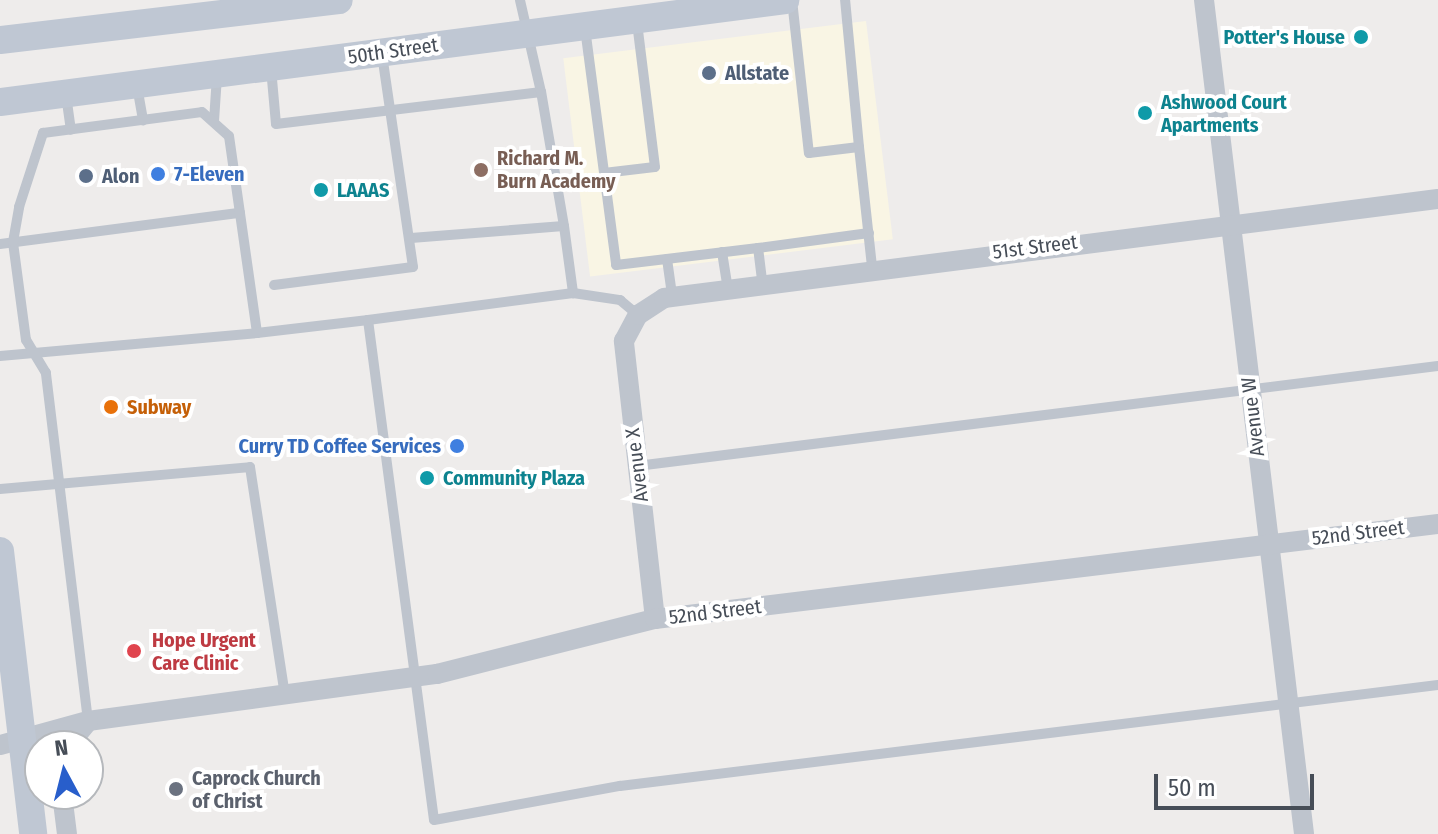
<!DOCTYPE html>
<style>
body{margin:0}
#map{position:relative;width:1438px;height:834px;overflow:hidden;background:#eeeceb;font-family:"Fira Sans Condensed",sans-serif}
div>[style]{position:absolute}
.commercial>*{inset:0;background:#f9f5e4;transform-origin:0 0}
.lane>*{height:10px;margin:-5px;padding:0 5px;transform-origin:5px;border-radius:5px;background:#bec4cd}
.street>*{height:20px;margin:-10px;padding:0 10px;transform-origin:10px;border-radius:10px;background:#bec4cd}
.secondary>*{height:28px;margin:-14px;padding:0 14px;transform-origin:14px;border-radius:14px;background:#bfc7d3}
.dots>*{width:22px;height:22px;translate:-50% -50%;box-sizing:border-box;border:4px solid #fff;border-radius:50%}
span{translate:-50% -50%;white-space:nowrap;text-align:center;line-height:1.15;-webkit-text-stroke:8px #fff;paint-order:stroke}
.culture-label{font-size:20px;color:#0d838f;font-weight:700}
.right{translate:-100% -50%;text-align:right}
.left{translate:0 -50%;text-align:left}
.street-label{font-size:20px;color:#464d57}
.service-label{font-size:20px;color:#4e5e75;font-weight:700}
.education-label{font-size:20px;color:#785e54;font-weight:700}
.shop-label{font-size:20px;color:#366cbe;font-weight:700}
.food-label{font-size:20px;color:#c56008;font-weight:700}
.health-label{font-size:20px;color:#be3a42;font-weight:700}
.worship-label{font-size:20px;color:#5b616d;font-weight:700}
.north{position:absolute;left:24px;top:730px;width:80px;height:80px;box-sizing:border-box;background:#fff;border:2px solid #b5b8bc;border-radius:50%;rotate:353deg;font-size:22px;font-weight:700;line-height:32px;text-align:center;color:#464d57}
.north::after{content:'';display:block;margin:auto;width:28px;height:36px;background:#285ecb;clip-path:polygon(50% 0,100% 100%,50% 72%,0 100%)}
.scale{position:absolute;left:1154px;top:774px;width:160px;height:36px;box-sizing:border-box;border:4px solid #464d57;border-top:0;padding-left:10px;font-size:24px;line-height:28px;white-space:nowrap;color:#464d57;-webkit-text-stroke:6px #fff;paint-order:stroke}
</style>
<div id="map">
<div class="commercial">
<i style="left:866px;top:21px;width:220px;height:305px;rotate:83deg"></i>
</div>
<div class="lane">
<i style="left:792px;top:0;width:154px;rotate:83.7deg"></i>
<i style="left:809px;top:153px;width:50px;rotate:-6.8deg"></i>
<i style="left:859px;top:147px;width:148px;rotate:-95.4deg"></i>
<i style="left:585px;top:28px;width:239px;rotate:82.5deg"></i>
<i style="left:616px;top:265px;width:143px;rotate:-6.8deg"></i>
<i style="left:271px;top:68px;width:56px;rotate:84.9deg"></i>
<i style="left:276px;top:124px;width:267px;rotate:-6.9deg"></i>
<i style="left:541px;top:92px;width:94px;rotate:-102.9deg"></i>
<i style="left:137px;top:86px;width:35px;rotate:80deg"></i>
<i style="left:66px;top:95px;width:35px;rotate:82deg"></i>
<i style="left:214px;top:121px;width:45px;rotate:-86.2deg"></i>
<i style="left:859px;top:147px;width:121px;rotate:83.8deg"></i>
<i style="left:604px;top:173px;width:51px;rotate:-6.7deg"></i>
<i style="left:655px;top:167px;width:146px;rotate:-97.1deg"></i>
<i style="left:564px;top:226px;width:68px;rotate:82.3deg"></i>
<i style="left:411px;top:238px;width:153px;rotate:-4.5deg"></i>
<i style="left:564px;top:226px;width:136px;rotate:-99.7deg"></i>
<i style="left:0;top:244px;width:242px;rotate:-7.4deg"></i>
<i style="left:722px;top:252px;width:32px;rotate:81deg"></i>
<i style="left:667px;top:259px;width:36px;rotate:82deg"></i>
<i style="left:762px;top:280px;width:32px;rotate:-97deg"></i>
<i style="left:758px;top:248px;width:112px;rotate:-7.7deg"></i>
<i style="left:274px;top:285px;width:140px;rotate:-7.4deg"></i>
<i style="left:413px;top:267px;width:215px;rotate:-98.3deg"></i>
<i style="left:368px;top:320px;width:207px;rotate:-7.5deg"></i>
<i style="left:573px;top:293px;width:48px;rotate:8.5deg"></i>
<i style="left:620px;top:300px;width:23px;rotate:40deg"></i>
<i style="left:0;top:356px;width:258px;rotate:-5.1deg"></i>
<i style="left:637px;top:466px;width:807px;rotate:-7.12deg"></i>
<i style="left:0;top:489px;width:251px;rotate:-5deg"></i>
<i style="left:250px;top:467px;width:231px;rotate:81.3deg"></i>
<i style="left:88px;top:721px;width:351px;rotate:-96.9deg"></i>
<i style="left:46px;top:373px;width:39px;rotate:-121deg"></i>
<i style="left:26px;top:340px;width:99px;rotate:-97.6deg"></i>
<i style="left:13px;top:242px;width:36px;rotate:-80deg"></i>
<i style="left:19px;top:207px;width:78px;rotate:-72deg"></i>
<i style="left:43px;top:133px;width:160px;rotate:-7.5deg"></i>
<i style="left:202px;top:112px;width:36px;rotate:42deg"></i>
<i style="left:229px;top:136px;width:199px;rotate:81.9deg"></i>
<i style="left:257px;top:333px;width:112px;rotate:-6.7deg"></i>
<i style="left:368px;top:320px;width:504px;rotate:82.48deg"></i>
<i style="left:434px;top:820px;width:189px;rotate:-10.4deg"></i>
<i style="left:620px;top:786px;width:824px;rotate:-7.04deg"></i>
</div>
<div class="street">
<i style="left:1204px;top:0;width:840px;rotate:83.16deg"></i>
<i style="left:655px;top:619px;width:280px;rotate:-96.4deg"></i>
<i style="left:624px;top:341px;width:30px;rotate:-62deg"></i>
<i style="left:638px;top:315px;width:31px;rotate:-33deg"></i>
<i style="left:664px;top:298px;width:780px;rotate:-7.29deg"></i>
<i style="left:0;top:745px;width:91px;rotate:-15.3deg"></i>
<i style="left:88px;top:721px;width:352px;rotate:-7.7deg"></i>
<i style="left:437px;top:674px;width:225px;rotate:-14.2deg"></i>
<i style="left:655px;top:619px;width:789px;rotate:-6.92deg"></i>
<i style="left:68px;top:746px;width:32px;rotate:-51deg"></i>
<i style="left:62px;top:794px;width:40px;rotate:82.9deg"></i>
</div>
<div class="secondary">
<i style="left:0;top:40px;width:341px;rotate:-6.7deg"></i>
<i style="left:0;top:102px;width:792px;rotate:-7.4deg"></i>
<i style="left:0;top:551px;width:285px;rotate:83.3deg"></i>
</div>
<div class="dots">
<i style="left:1361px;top:37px;background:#0f9aa8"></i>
<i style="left:709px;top:73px;background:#5c6f8a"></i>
<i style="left:1145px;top:113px;background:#0f9aa8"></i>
<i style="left:481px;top:170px;background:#8d6e63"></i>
<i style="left:158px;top:174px;background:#3f7fe0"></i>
<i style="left:86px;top:176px;background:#5c6f8a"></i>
<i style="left:321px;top:190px;background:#0f9aa8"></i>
<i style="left:111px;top:407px;background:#e8710a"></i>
<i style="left:457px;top:446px;background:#3f7fe0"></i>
<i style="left:427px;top:478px;background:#0f9aa8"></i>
<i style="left:134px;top:651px;background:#e0444e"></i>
<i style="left:176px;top:789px;background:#6b7280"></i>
</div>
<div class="culture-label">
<span class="right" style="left:1345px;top:37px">Potter's House</span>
<span class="left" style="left:1161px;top:114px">Ashwood Court<br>Apartments</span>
<span class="left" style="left:337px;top:190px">LAAAS</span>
<span class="left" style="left:443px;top:478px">Community Plaza</span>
</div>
<div class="street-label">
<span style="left:393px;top:51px;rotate:-8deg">50th Street</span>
<span style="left:1035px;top:247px;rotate:-7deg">51st Street</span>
<span style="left:1253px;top:417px;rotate:-97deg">Avenue W</span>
<span style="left:637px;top:465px;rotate:-97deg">Avenue X</span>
<span style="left:1358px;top:533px;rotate:-7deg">52nd Street</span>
<span style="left:715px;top:612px;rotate:-7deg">52nd Street</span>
</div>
<div class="service-label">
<span class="left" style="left:725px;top:73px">Allstate</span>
<span class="left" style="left:102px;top:176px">Alon</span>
</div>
<div class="education-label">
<span class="left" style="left:497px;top:170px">Richard M.<br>Burn Academy</span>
</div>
<div class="shop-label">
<span class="left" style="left:174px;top:174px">7-Eleven</span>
<span class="right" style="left:441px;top:446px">Curry TD Coffee Services</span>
</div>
<div class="food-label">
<span class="left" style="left:127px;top:407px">Subway</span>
</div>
<div class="health-label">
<span class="left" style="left:152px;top:652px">Hope Urgent<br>Care Clinic</span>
</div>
<div class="worship-label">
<span class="left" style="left:192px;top:790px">Caprock Church<br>of Christ</span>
</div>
<div class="north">N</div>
<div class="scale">50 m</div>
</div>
